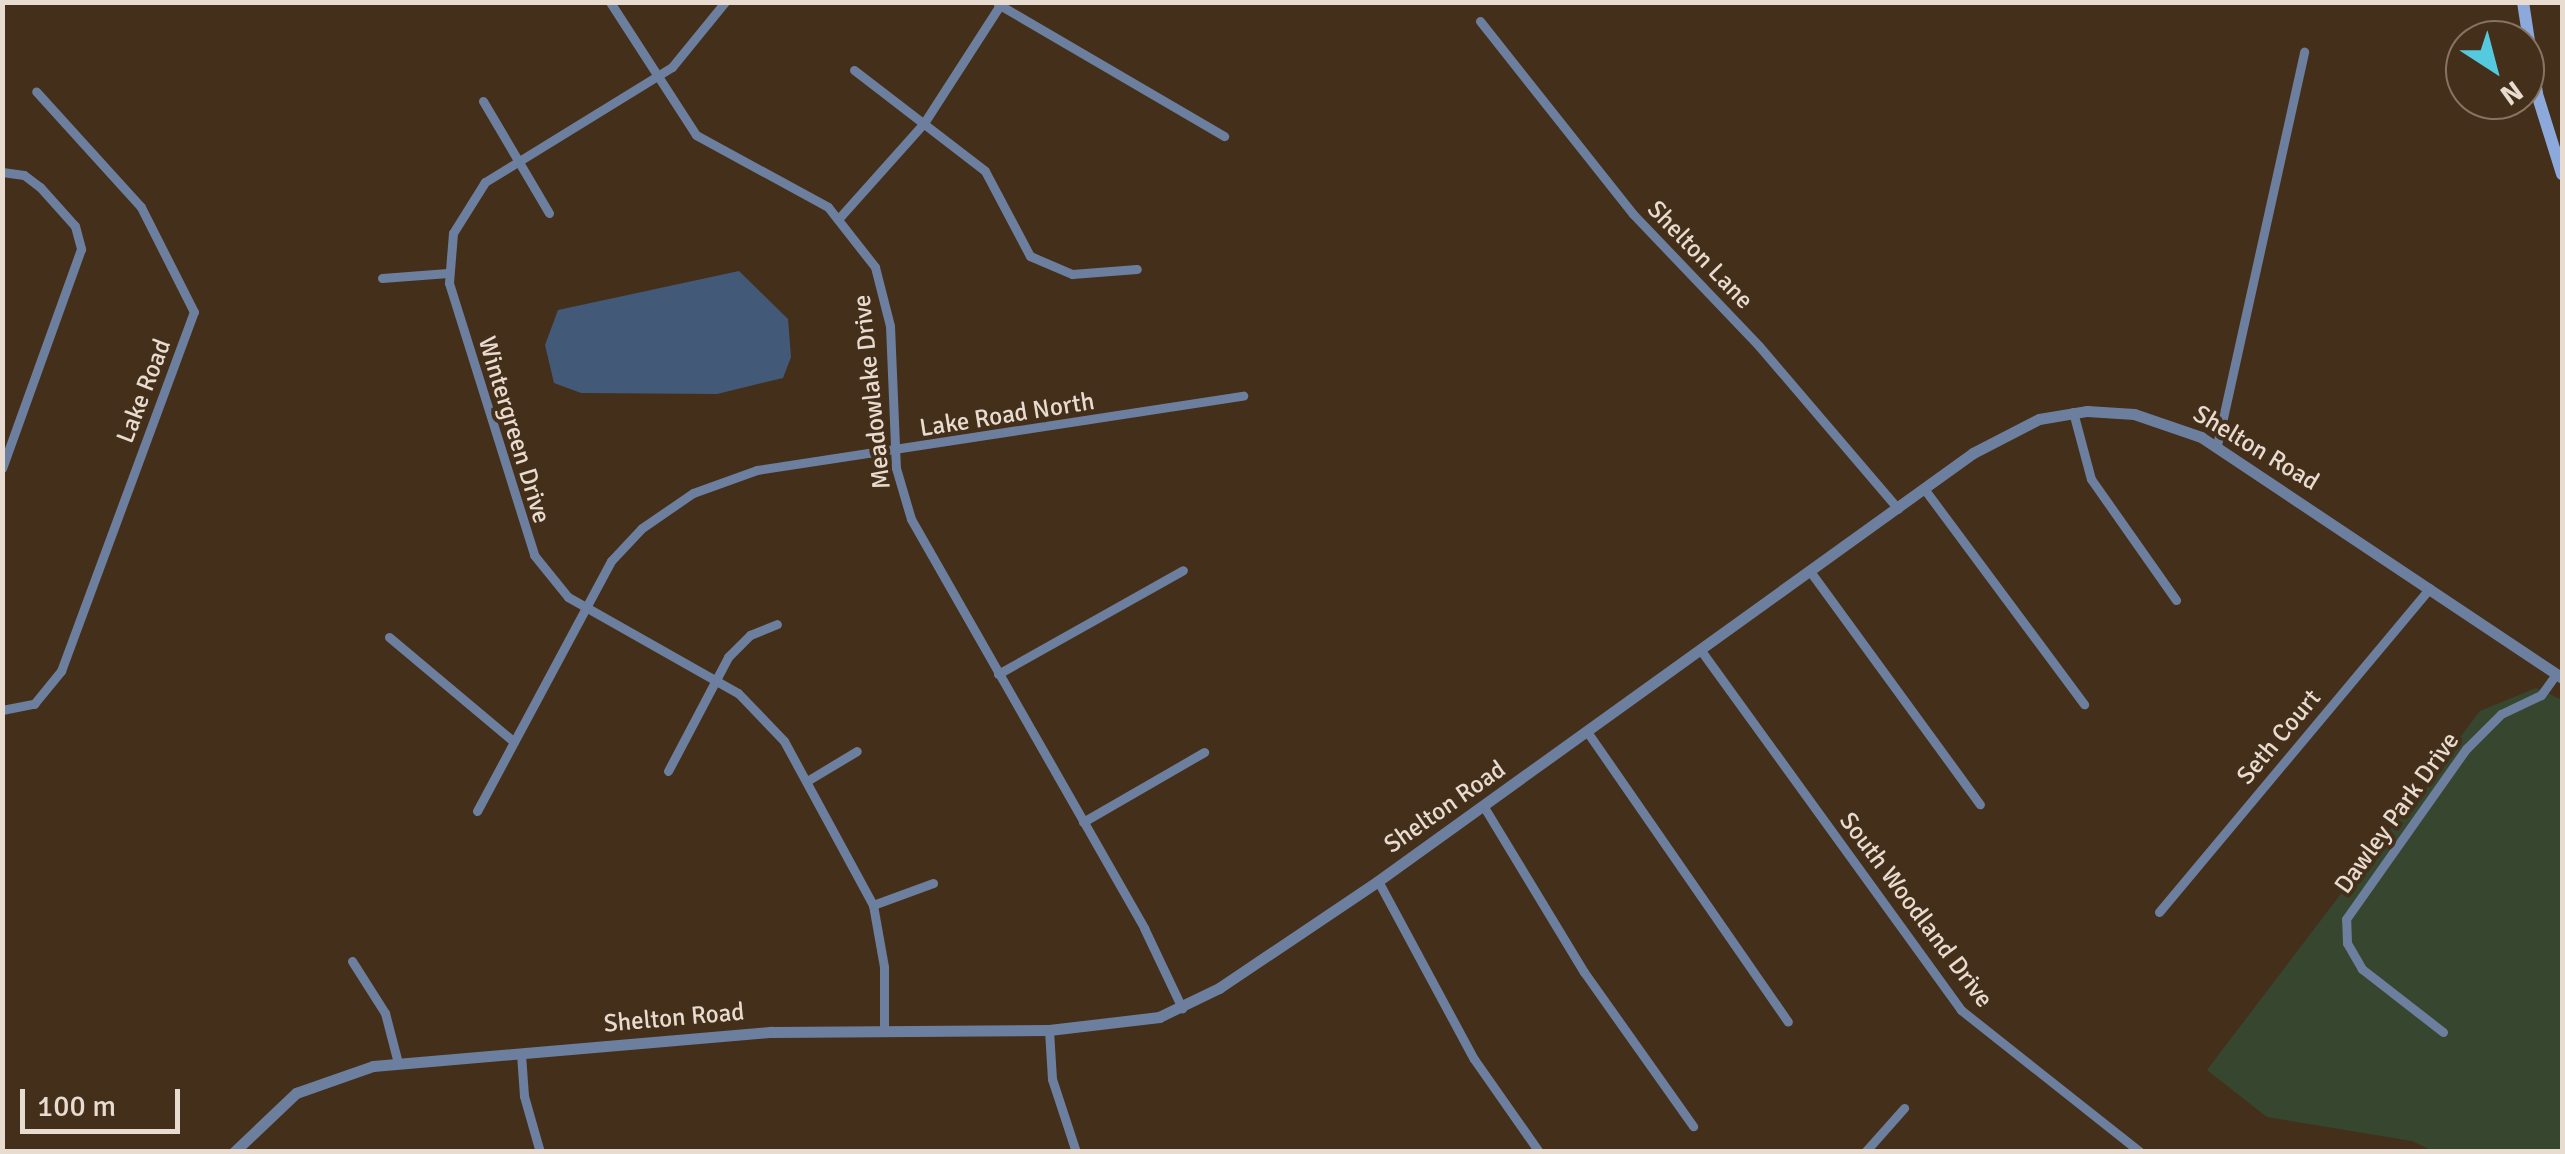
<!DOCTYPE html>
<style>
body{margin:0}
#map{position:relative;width:2565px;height:1154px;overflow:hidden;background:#442f1b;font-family:Signika,sans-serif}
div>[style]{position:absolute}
.green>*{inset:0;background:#37472f}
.water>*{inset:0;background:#435978}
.minor>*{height:9px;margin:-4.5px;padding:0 4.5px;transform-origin:4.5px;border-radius:4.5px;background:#6d7f9f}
.tertiary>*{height:11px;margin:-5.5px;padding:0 5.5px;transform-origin:5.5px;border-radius:5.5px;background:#6d7f9f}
.secondary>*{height:12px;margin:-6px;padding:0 6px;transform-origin:6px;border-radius:6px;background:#8da9dc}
span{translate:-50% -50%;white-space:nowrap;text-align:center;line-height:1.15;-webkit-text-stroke:8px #442f1b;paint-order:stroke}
.street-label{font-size:25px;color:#e8dbcf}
.frame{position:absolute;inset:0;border:5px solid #e8dbcf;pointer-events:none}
.north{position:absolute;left:2445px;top:20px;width:100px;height:100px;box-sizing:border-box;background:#442f1b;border:2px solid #867463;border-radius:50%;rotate:144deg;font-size:28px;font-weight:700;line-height:40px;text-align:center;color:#e8dbcf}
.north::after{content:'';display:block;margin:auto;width:35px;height:45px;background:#55cadf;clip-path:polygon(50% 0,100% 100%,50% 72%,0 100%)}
.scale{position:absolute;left:20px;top:1089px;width:160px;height:45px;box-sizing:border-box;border:5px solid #e8dbcf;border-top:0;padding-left:12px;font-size:30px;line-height:35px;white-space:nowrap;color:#e8dbcf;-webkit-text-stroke:8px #442f1b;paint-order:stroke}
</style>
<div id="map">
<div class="green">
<i style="clip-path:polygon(2536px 688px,2562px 700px,2562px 1151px,2433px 1151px,2412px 1141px,2267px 1117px,2207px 1070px,2480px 711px)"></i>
</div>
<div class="water">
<i style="clip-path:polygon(739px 271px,788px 319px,791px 357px,783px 378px,717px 394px,581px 393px,554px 383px,545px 345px,558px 310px)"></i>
</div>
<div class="minor">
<i style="left:610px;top:2px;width:158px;rotate:57.1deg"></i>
<i style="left:696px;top:135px;width:150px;rotate:28.6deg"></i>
<i style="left:828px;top:207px;width:76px;rotate:51.9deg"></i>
<i style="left:875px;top:267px;width:61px;rotate:75.7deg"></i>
<i style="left:890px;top:326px;width:142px;rotate:87.6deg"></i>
<i style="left:896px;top:468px;width:53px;rotate:73.6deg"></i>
<i style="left:911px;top:519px;width:471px;rotate:60.3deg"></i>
<i style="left:1144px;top:928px;width:89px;rotate:64.6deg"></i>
<i style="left:725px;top:2px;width:84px;rotate:129.2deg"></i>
<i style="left:672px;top:67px;width:220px;rotate:148.4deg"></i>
<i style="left:485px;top:182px;width:60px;rotate:122.1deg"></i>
<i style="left:453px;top:233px;width:50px;rotate:94.6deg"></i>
<i style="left:449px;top:283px;width:285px;rotate:72.6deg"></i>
<i style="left:534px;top:555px;width:54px;rotate:51deg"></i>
<i style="left:568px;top:597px;width:195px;rotate:29.5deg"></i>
<i style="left:738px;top:693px;width:66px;rotate:46.2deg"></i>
<i style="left:784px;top:741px;width:187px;rotate:61.5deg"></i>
<i style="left:873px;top:905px;width:63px;rotate:79.9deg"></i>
<i style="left:884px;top:967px;width:62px;rotate:90deg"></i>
<i style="left:998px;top:4px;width:262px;rotate:30.3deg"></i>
<i style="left:1480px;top:21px;width:246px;rotate:51.6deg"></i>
<i style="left:1633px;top:214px;width:182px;rotate:46.3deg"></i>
<i style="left:1759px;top:346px;width:214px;rotate:49.5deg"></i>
<i style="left:854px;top:70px;width:165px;rotate:37.6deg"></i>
<i style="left:985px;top:171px;width:96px;rotate:62.1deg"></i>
<i style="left:1030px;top:256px;width:46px;rotate:23.2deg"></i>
<i style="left:1072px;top:274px;width:65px;rotate:-4.4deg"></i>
<i style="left:483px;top:101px;width:130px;rotate:59.5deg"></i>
<i style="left:2px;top:172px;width:22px;rotate:8deg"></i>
<i style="left:24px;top:175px;width:20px;rotate:37deg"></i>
<i style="left:40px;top:187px;width:52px;rotate:48.1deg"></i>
<i style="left:75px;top:226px;width:24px;rotate:75deg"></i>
<i style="left:81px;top:249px;width:233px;rotate:109.8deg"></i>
<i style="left:840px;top:217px;width:126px;rotate:-48.2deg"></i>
<i style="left:924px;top:123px;width:144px;rotate:-57.2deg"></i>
<i style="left:382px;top:278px;width:66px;rotate:-4.3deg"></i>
<i style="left:2073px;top:412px;width:69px;rotate:75deg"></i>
<i style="left:2091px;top:479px;width:148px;rotate:54.9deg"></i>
<i style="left:2217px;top:445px;width:403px;rotate:-77.5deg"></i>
<i style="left:1925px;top:490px;width:267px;rotate:53.4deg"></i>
<i style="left:1812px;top:574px;width:285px;rotate:53.9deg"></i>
<i style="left:389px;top:637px;width:163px;rotate:40deg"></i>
<i style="left:1702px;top:652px;width:442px;rotate:54.1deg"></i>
<i style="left:1961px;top:1010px;width:228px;rotate:38.4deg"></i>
<i style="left:998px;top:674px;width:212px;rotate:-29.3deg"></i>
<i style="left:2px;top:710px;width:33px;rotate:-11deg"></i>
<i style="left:34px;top:704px;width:43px;rotate:-50.7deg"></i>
<i style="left:61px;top:671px;width:383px;rotate:-69.7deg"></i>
<i style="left:194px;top:312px;width:118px;rotate:-116.8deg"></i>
<i style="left:141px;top:207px;width:156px;rotate:-132.2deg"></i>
<i style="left:1588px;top:733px;width:351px;rotate:55.3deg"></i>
<i style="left:668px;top:771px;width:129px;rotate:-62.2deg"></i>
<i style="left:728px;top:657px;width:31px;rotate:-45deg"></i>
<i style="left:750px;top:635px;width:29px;rotate:-22deg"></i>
<i style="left:807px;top:781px;width:58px;rotate:-31deg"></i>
<i style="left:1484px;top:807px;width:193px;rotate:58.8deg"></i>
<i style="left:1584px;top:972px;width:189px;rotate:54.7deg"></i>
<i style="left:477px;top:811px;width:284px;rotate:-61.8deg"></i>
<i style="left:611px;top:561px;width:45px;rotate:-46.8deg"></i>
<i style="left:642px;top:528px;width:62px;rotate:-34.5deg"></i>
<i style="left:693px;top:493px;width:68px;rotate:-19.8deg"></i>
<i style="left:757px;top:470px;width:492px;rotate:-8.7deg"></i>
<i style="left:1083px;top:822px;width:140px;rotate:-30deg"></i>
<i style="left:1378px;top:881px;width:202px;rotate:61.7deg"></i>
<i style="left:1474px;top:1059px;width:113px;rotate:55deg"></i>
<i style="left:873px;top:905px;width:64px;rotate:-20.1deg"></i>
<i style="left:2159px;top:912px;width:422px;rotate:-50.1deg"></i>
<i style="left:352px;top:961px;width:62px;rotate:57.6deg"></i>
<i style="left:385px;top:1013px;width:52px;rotate:75.4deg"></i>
<i style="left:1049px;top:1030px;width:49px;rotate:86.5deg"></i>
<i style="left:1052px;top:1079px;width:77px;rotate:71.8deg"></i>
<i style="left:2443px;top:1032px;width:103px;rotate:-142.1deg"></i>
<i style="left:2362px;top:969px;width:30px;rotate:-120deg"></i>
<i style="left:2347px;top:943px;width:24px;rotate:-92deg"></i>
<i style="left:2346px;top:919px;width:208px;rotate:-54.8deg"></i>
<i style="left:2466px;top:749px;width:49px;rotate:-45deg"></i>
<i style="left:2501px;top:714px;width:44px;rotate:-25.4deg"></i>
<i style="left:2541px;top:695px;width:26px;rotate:-54deg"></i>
<i style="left:521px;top:1054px;width:42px;rotate:85.9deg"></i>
<i style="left:524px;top:1096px;width:58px;rotate:74.1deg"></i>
<i style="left:1865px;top:1152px;width:59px;rotate:-48.4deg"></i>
</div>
<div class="tertiary">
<i style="left:234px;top:1152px;width:86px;rotate:-43.6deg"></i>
<i style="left:296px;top:1093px;width:82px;rotate:-19.3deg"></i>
<i style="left:373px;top:1066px;width:400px;rotate:-4.9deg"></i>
<i style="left:772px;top:1032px;width:277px;rotate:-0.4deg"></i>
<i style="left:1049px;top:1030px;width:111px;rotate:-6.7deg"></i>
<i style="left:1159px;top:1017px;width:67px;rotate:-25.8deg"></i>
<i style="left:1219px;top:988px;width:192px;rotate:-33.9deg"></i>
<i style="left:1378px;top:881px;width:733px;rotate:-35.73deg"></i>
<i style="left:1973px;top:453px;width:74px;rotate:-27.3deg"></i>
<i style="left:2039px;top:419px;width:49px;rotate:-9.5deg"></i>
<i style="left:2087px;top:411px;width:47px;rotate:3.7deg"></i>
<i style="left:2134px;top:414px;width:71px;rotate:18.9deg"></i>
<i style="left:2201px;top:437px;width:434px;rotate:33.7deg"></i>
</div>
<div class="secondary">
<i style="left:2523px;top:2px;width:93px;rotate:81.3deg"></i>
<i style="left:2537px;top:94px;width:84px;rotate:72.6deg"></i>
</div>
<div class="street-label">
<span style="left:1700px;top:255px;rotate:46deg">Shelton Lane</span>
<span style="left:144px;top:391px;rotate:-69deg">Lake Road</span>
<span style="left:872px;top:392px;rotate:-96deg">Meadowlake Drive</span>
<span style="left:1007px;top:415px;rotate:-9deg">Lake Road North</span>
<span style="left:514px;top:430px;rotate:73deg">Wintergreen Drive</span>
<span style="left:2256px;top:448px;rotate:31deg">Shelton Road</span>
<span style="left:2279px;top:737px;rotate:-50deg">Seth Court</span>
<span style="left:1445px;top:807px;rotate:-35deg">Shelton Road</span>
<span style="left:2397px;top:813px;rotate:-54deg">Dawley Park Drive</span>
<span style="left:1916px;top:910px;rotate:53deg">South Woodland Drive</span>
<span style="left:674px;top:1018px;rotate:-5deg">Shelton Road</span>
</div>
<div class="frame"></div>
<div class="north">N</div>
<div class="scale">100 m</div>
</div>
